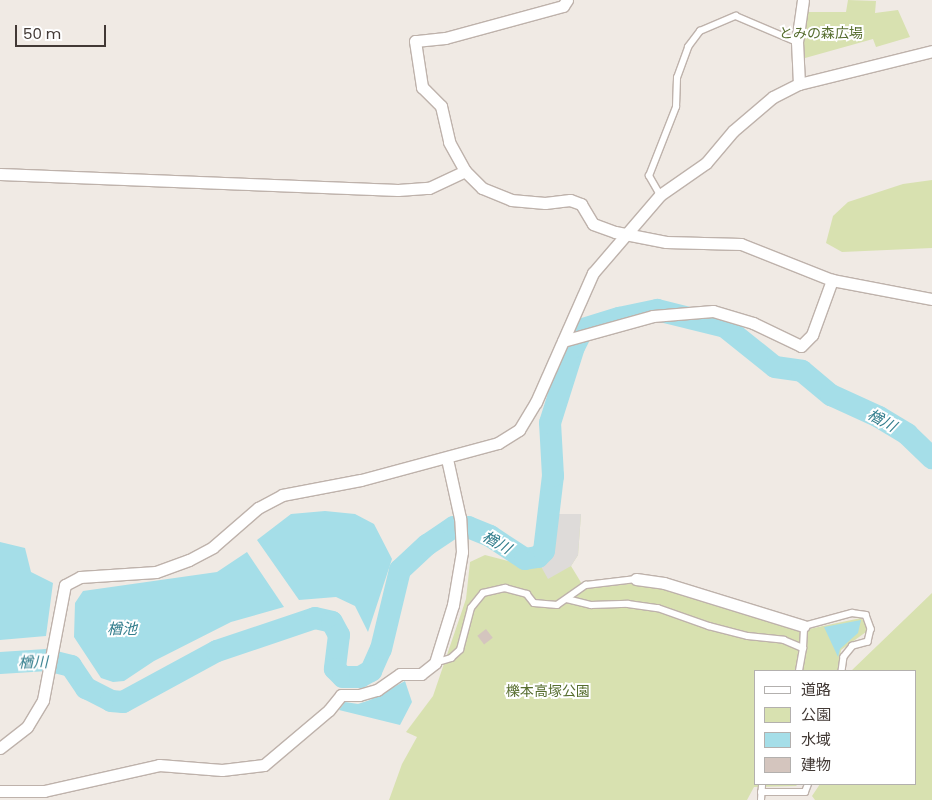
<!DOCTYPE html>
<meta charset="utf-8">
<style>
body{margin:0}
#map{position:relative;width:932px;height:800px;overflow:hidden;background:#f0eae4;font-family:Poppins,"Noto Sans JP",sans-serif}
div>[style]{position:absolute}
.green>*{inset:0;background:#d8e1b0}
.parking>*{inset:0;background:#dedbd9}
.water>*{inset:0;background:#a5dee8}
.river>*{height:22px;margin:-11px;padding:0 11px;transform-origin:11px;border-radius:11px;background:#a5dee8}
.building>*{inset:0;background:#d4c5be;transform-origin:0 0}
.roads{filter:drop-shadow(1px 0 #beb2ab) drop-shadow(-1px 0 #beb2ab) drop-shadow(0 1px #beb2ab) drop-shadow(0 -1px #beb2ab)}
.lane>*{height:5.5px;margin:-2.75px;padding:0 2.75px;transform-origin:2.75px;border-radius:2.75px;background:#fff}
.street>*{height:11px;margin:-5.5px;padding:0 5.5px;transform-origin:5.5px;border-radius:5.5px;background:#fff}
span{translate:-50% -50%;white-space:nowrap;text-align:center;line-height:1.15;-webkit-text-stroke:4px #fff;paint-order:stroke}
.park-label{font-size:14px;color:#566d2e}
.water-label{font-size:15px;color:#337e8d;font-style:italic}
.legend{position:absolute;left:754px;top:670px;width:162px;height:115px;box-sizing:border-box;background:#fff;border:1px solid #b3b0ae;margin:0;padding:6px 9px;list-style:none;font-size:15px;color:#423935}
.legend li{display:flex;align-items:center;gap:10px;height:25px}
.legend b{width:25px;border:1px solid #b3b0ae}
.scale{position:absolute;left:15px;top:25px;width:91px;height:22px;box-sizing:border-box;border:2px solid #423935;border-top:0;padding-left:6px;font-size:15px;line-height:18px;white-space:nowrap;color:#423935;-webkit-text-stroke:4px #fff;paint-order:stroke}
</style>
<div id="map">
<div class="green">
<i style="clip-path:polygon(848px 0,876px 1px,875px 13px,898px 10px,910px 37px,876px 47px,873px 39px,798px 60px,803px 12px,846px 12px)"></i>
<i style="clip-path:polygon(932px 180px,932px 248px,842px 252px,826px 243px,833px 216px,848px 202px,903px 184px)"></i>
<i style="clip-path:polygon(557px 514px,581px 514px,578px 555px,571px 566px,585px 589px,637px 583px,673px 589px,809px 629px,861px 618px,867px 624px,866px 632px,841px 650px,838px 671px,756px 671px,756px 784px,798px 784px,796px 786px,754px 787px,747px 800px,389px 800px,402px 764px,417px 737px,406px 732px,433px 696px,466px 599px,470px 562px,485px 555px,528px 566px,554px 550px)"></i>
<i style="clip-path:polygon(932px 593px,932px 800px,815px 800px,812px 796px,820px 784px,916px 784px,916px 671px,851px 671px)"></i>
</div>
<div class="parking">
<i style="clip-path:polygon(557px 514px,581px 514px,578px 555px,571px 566px,548px 579px,538px 561px,555px 550px)"></i>
</div>
<div class="water">
<i style="clip-path:polygon(325px 511px,355px 514px,374px 524px,392px 559px,368px 632px,355px 606px,336px 597px,299px 600px,257px 540px,291px 514px)"></i>
<i style="clip-path:polygon(0 542px,25px 548px,31px 572px,53px 583px,46px 636px,0 640px)"></i>
<i style="clip-path:polygon(247px 552px,284px 607px,231px 622px,154px 661px,124px 681px,113px 682px,101px 678px,74px 637px,75px 603px,83px 591px,217px 572px)"></i>
<i style="clip-path:polygon(861px 620px,858px 633px,840px 649px,838px 657px,824px 627px)"></i>
<i style="clip-path:polygon(405px 681px,412px 702px,400px 725px,339px 710px,345px 702px,358px 704px,370px 700px)"></i>
</div>
<div class="river">
<i style="left:0;top:663px;width:47px;rotate:-3.7deg"></i>
<i style="left:47px;top:660px;width:25px;rotate:14deg"></i>
<i style="left:71px;top:666px;width:27px;rotate:56deg"></i>
<i style="left:86px;top:688px;width:28px;rotate:27deg"></i>
<i style="left:111px;top:701px;width:12px;rotate:5deg"></i>
<i style="left:123px;top:702px;width:107px;rotate:-28.5deg"></i>
<i style="left:217px;top:651px;width:103px;rotate:-18.6deg"></i>
<i style="left:315px;top:618px;width:17px;rotate:13deg"></i>
<i style="left:332px;top:622px;width:15px;rotate:62deg"></i>
<i style="left:339px;top:635px;width:34px;rotate:97deg"></i>
<i style="left:335px;top:669px;width:11px;rotate:45deg"></i>
<i style="left:343px;top:677px;width:17px"></i>
<i style="left:360px;top:677px;width:13px;rotate:-29deg"></i>
<i style="left:371px;top:671px;width:24px;rotate:-66deg"></i>
<i style="left:381px;top:649px;width:81px;rotate:-76.5deg"></i>
<i style="left:400px;top:570px;width:37px;rotate:-43deg"></i>
<i style="left:427px;top:545px;width:32px;rotate:-34deg"></i>
<i style="left:454px;top:527px;width:14px"></i>
<i style="left:468px;top:527px;width:24px;rotate:22deg"></i>
<i style="left:490px;top:536px;width:42px;rotate:33.3deg"></i>
<i style="left:525px;top:559px;width:13px;rotate:-9deg"></i>
<i style="left:538px;top:557px;width:8px;rotate:-45deg"></i>
<i style="left:544px;top:551px;width:76px;rotate:-83.2deg"></i>
<i style="left:553px;top:476px;width:53px;rotate:-93.2deg"></i>
<i style="left:550px;top:423px;width:80px;rotate:-72.5deg"></i>
<i style="left:574px;top:347px;width:20px;rotate:-63deg"></i>
<i style="left:583px;top:329px;width:38px;rotate:-17deg"></i>
<i style="left:619px;top:318px;width:39px;rotate:-12deg"></i>
<i style="left:657px;top:310px;width:70px;rotate:14deg"></i>
<i style="left:725px;top:327px;width:64px;rotate:38.7deg"></i>
<i style="left:775px;top:367px;width:27px;rotate:8deg"></i>
<i style="left:802px;top:371px;width:38px;rotate:40deg"></i>
<i style="left:831px;top:395px;width:53px;rotate:24.6deg"></i>
<i style="left:879px;top:417px;width:33px;rotate:31deg"></i>
<i style="left:907px;top:434px;width:35px;rotate:44deg"></i>
</div>
<div class="building">
<i style="left:486px;top:629px;width:11px;height:11px;rotate:52deg"></i>
</div>
<div class="roads">
<div class="lane">
<i style="left:660px;top:195px;width:22px;rotate:-120deg"></i>
<i style="left:649px;top:176px;width:74px;rotate:-68.6deg"></i>
<i style="left:676px;top:107px;width:29px;rotate:-88deg"></i>
<i style="left:677px;top:78px;width:33px;rotate:-70deg"></i>
<i style="left:688px;top:47px;width:20px;rotate:-53deg"></i>
<i style="left:700px;top:31px;width:39px;rotate:-23deg"></i>
<i style="left:736px;top:16px;width:66px;rotate:23.1deg"></i>
<i style="left:567px;top:599px;width:25px;rotate:14deg"></i>
<i style="left:591px;top:605px;width:37px;rotate:-2deg"></i>
<i style="left:628px;top:604px;width:30px;rotate:8deg"></i>
<i style="left:658px;top:608px;width:54px;rotate:19.4deg"></i>
<i style="left:709px;top:626px;width:40px;rotate:14.4deg"></i>
<i style="left:748px;top:636px;width:36px;rotate:6deg"></i>
<i style="left:784px;top:640px;width:21px;rotate:23deg"></i>
<i style="left:803px;top:648px;width:22px;rotate:-87deg"></i>
<i style="left:804px;top:626px;width:50px;rotate:-15.2deg"></i>
<i style="left:852px;top:613px;width:14px;rotate:8deg"></i>
<i style="left:866px;top:615px;width:15px;rotate:70deg"></i>
<i style="left:871px;top:629px;width:13px;rotate:103deg"></i>
<i style="left:868px;top:642px;width:16px;rotate:165deg"></i>
<i style="left:853px;top:646px;width:14px;rotate:129deg"></i>
<i style="left:844px;top:657px;width:14px;rotate:98deg"></i>
<i style="left:435px;top:663px;width:17px;rotate:-17deg"></i>
<i style="left:451px;top:658px;width:12px;rotate:-42deg"></i>
<i style="left:460px;top:650px;width:43px;rotate:-75.3deg"></i>
<i style="left:471px;top:608px;width:19px;rotate:-51deg"></i>
<i style="left:483px;top:593px;width:23px;rotate:-13deg"></i>
<i style="left:505px;top:588px;width:23px;rotate:15deg"></i>
<i style="left:527px;top:594px;width:11px;rotate:52deg"></i>
<i style="left:534px;top:603px;width:23px;rotate:5deg"></i>
<i style="left:557px;top:605px;width:35px;rotate:-35deg"></i>
<i style="left:586px;top:585px;width:50px;rotate:-6.8deg"></i>
<i style="left:799px;top:671px;width:23px;rotate:-80deg"></i>
<i style="left:761px;top:792px;width:44px"></i>
<i style="left:805px;top:792px;width:9px;rotate:-69deg"></i>
<i style="left:761px;top:800px;width:16px;rotate:-86deg"></i>
</div>
<div class="street">
<i style="left:567px;top:0;width:7px;rotate:124deg"></i>
<i style="left:563px;top:6px;width:122px;rotate:164.8deg"></i>
<i style="left:445px;top:38px;width:30px;rotate:174deg"></i>
<i style="left:415px;top:41px;width:47px;rotate:81.3deg"></i>
<i style="left:422px;top:87px;width:27px;rotate:45deg"></i>
<i style="left:441px;top:106px;width:37px;rotate:77deg"></i>
<i style="left:449px;top:142px;width:33px;rotate:61deg"></i>
<i style="left:465px;top:171px;width:24px;rotate:45deg"></i>
<i style="left:482px;top:188px;width:31px;rotate:22deg"></i>
<i style="left:511px;top:200px;width:34px;rotate:5deg"></i>
<i style="left:545px;top:203px;width:25px;rotate:-7deg"></i>
<i style="left:570px;top:200px;width:12px;rotate:20deg"></i>
<i style="left:581px;top:204px;width:23px;rotate:59deg"></i>
<i style="left:593px;top:224px;width:23px;rotate:20deg"></i>
<i style="left:615px;top:232px;width:52px;rotate:11.1deg"></i>
<i style="left:666px;top:242px;width:75px;rotate:1.5deg"></i>
<i style="left:741px;top:244px;width:98px;rotate:21.6deg"></i>
<i style="left:799px;top:84px;width:42px;rotate:-92.7deg"></i>
<i style="left:797px;top:42px;width:42px;rotate:-81.9deg"></i>
<i style="left:0;top:174px;width:398px;rotate:2.3deg"></i>
<i style="left:398px;top:190px;width:31px;rotate:-4deg"></i>
<i style="left:429px;top:188px;width:40px;rotate:-25deg"></i>
<i style="left:563px;top:341px;width:93px;rotate:-15.5deg"></i>
<i style="left:653px;top:316px;width:60px;rotate:-4.8deg"></i>
<i style="left:713px;top:311px;width:42px;rotate:16.7deg"></i>
<i style="left:753px;top:323px;width:53px;rotate:25.6deg"></i>
<i style="left:801px;top:346px;width:16px;rotate:-45deg"></i>
<i style="left:812px;top:335px;width:59px;rotate:-70deg"></i>
<i style="left:832px;top:280px;width:102px;rotate:10.8deg"></i>
<i style="left:636px;top:579px;width:28px;rotate:8deg"></i>
<i style="left:664px;top:583px;width:146px;rotate:17.1deg"></i>
<i style="left:0;top:748px;width:34px;rotate:-38deg"></i>
<i style="left:27px;top:727px;width:31px;rotate:-59deg"></i>
<i style="left:43px;top:700px;width:117px;rotate:-79.2deg"></i>
<i style="left:65px;top:585px;width:17px;rotate:-28deg"></i>
<i style="left:80px;top:577px;width:76px;rotate:-3.8deg"></i>
<i style="left:156px;top:572px;width:35px;rotate:-20deg"></i>
<i style="left:189px;top:560px;width:27px;rotate:-28deg"></i>
<i style="left:213px;top:547px;width:60px;rotate:-40.9deg"></i>
<i style="left:258px;top:508px;width:27px;rotate:-28deg"></i>
<i style="left:282px;top:495px;width:80px;rotate:-10.8deg"></i>
<i style="left:361px;top:480px;width:142px;rotate:-15.1deg"></i>
<i style="left:498px;top:443px;width:25px;rotate:-32deg"></i>
<i style="left:519px;top:430px;width:33px;rotate:-59deg"></i>
<i style="left:536px;top:402px;width:141px;rotate:-66.2deg"></i>
<i style="left:593px;top:273px;width:103px;rotate:-49.3deg"></i>
<i style="left:660px;top:195px;width:56px;rotate:-34.8deg"></i>
<i style="left:706px;top:163px;width:42px;rotate:-49.8deg"></i>
<i style="left:733px;top:131px;width:52px;rotate:-40.4deg"></i>
<i style="left:773px;top:97px;width:29px;rotate:-27deg"></i>
<i style="left:799px;top:84px;width:137px;rotate:-13.9deg"></i>
<i style="left:0;top:791px;width:44px"></i>
<i style="left:44px;top:791px;width:118px;rotate:-12.7deg"></i>
<i style="left:159px;top:765px;width:63px;rotate:4.5deg"></i>
<i style="left:222px;top:770px;width:42px;rotate:-6.8deg"></i>
<i style="left:264px;top:765px;width:85px;rotate:-40.2deg"></i>
<i style="left:329px;top:710px;width:19px;rotate:-51deg"></i>
<i style="left:341px;top:695px;width:18px"></i>
<i style="left:359px;top:695px;width:19px;rotate:-16deg"></i>
<i style="left:377px;top:690px;width:28px;rotate:-35deg"></i>
<i style="left:400px;top:674px;width:21px"></i>
<i style="left:421px;top:674px;width:18px;rotate:-38deg"></i>
<i style="left:435px;top:663px;width:61px;rotate:-72.8deg"></i>
<i style="left:453px;top:605px;width:54px;rotate:-80.4deg"></i>
<i style="left:462px;top:552px;width:34px;rotate:-93deg"></i>
<i style="left:460px;top:518px;width:60px;rotate:-102.4deg"></i>
</div>
</div>
<div class="park-label">
<span style="left:821px;top:33px">とみの森広場</span>
<span style="left:548px;top:691px">櫟本高塚公園</span>
</div>
<div class="water-label">
<span style="left:882px;top:420px;rotate:29deg">楢川</span>
<span style="left:497px;top:542px;rotate:30deg">楢川</span>
<span style="left:122px;top:629px">楢池</span>
<span style="left:33px;top:662px;rotate:-1deg">楢川</span>
</div>
<ul class="legend">
<li><b style="height:6px;background:#fff"></b>道路</li>
<li><b style="height:14px;background:#d8e1b0"></b>公園</li>
<li><b style="height:14px;background:#a5dee8"></b>水域</li>
<li><b style="height:14px;background:#d4c5be"></b>建物</li>
</ul>
<div class="scale">50 m</div>
</div>
